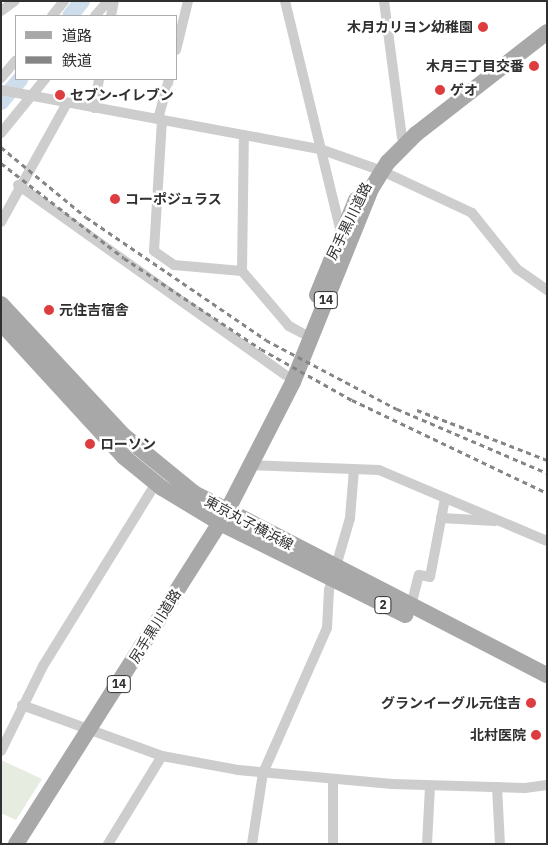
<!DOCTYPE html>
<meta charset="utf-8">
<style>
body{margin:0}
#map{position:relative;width:548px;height:845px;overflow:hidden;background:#fff;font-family:"IBM Plex Sans","Noto Sans JP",sans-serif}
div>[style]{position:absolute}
.green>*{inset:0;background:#e6ecdf}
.river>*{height:16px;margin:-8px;padding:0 8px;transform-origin:8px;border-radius:8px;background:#cdddeb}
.minor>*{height:10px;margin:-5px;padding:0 5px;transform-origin:5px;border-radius:5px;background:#cdcdcd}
.primary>*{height:16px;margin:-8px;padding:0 8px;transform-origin:8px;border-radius:8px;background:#a8a8a8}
.rail>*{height:2.5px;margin-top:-1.25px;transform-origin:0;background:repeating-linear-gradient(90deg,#858585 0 5px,transparent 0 9px)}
.dots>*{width:14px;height:14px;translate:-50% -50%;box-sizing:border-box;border:2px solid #fff;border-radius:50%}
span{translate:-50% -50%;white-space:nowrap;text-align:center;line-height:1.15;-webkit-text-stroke:5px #fff;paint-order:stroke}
.shield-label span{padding:1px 4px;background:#fff;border:1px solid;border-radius:4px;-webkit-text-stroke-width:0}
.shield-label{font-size:12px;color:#303030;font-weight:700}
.poi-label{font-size:14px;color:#303030;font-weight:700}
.right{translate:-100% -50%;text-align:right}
.left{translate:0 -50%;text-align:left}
.street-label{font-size:14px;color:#303030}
.frame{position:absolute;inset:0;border:2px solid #303030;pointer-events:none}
.legend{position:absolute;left:15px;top:15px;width:162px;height:65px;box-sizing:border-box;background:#fff;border:1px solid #acacac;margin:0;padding:6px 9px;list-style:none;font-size:15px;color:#303030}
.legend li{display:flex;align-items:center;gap:10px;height:25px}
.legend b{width:25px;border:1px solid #acacac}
</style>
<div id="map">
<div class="green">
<i style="clip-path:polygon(1px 760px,42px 779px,16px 820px,1px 813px)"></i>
</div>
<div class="river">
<i style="left:70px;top:16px;width:19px;rotate:-51deg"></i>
<i style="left:1px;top:102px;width:30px;rotate:-50deg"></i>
</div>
<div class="minor">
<i style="left:285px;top:1px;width:239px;rotate:76.4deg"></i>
<i style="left:384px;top:1px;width:138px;rotate:82.5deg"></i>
<i style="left:1px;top:11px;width:17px;rotate:-36deg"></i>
<i style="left:52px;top:16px;width:19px;rotate:-51deg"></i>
<i style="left:95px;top:16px;width:20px;rotate:-49deg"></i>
<i style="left:111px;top:16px;width:15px;rotate:-79deg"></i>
<i style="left:176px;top:50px;width:50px;rotate:-76.2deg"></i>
<i style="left:1px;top:78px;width:23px;rotate:-50deg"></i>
<i style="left:1px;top:90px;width:324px;rotate:10.5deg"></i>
<i style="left:320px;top:149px;width:66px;rotate:19.5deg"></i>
<i style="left:382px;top:171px;width:99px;rotate:25deg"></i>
<i style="left:472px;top:213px;width:72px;rotate:51.2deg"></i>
<i style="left:517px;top:269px;width:37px;rotate:35deg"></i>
<i style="left:94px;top:108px;width:29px;rotate:-80deg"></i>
<i style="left:158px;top:119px;width:41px;rotate:-74.6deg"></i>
<i style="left:162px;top:120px;width:131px;rotate:93.5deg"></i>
<i style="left:154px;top:251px;width:24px;rotate:35deg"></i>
<i style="left:174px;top:265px;width:68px;rotate:5deg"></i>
<i style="left:242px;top:271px;width:72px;rotate:49.5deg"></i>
<i style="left:289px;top:326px;width:15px;rotate:28deg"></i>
<i style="left:1px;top:133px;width:70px;rotate:-50.8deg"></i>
<i style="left:18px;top:185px;width:328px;rotate:35.4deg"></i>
<i style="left:1px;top:222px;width:136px;rotate:-61deg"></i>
<i style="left:242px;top:271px;width:136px;rotate:-89.2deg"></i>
<i style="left:250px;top:465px;width:129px;rotate:2.2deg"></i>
<i style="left:379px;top:470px;width:182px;rotate:22.9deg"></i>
<i style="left:441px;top:518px;width:54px;rotate:3.2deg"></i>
<i style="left:411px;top:606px;width:32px;rotate:-76deg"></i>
<i style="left:419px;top:575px;width:11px;rotate:10deg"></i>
<i style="left:430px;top:577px;width:80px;rotate:-79.2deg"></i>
<i style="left:22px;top:705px;width:149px;rotate:20deg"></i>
<i style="left:162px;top:756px;width:77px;rotate:10.4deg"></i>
<i style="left:238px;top:770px;width:155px;rotate:5.2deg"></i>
<i style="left:392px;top:784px;width:133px;rotate:1.7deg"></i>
<i style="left:525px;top:788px;width:22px;rotate:-8deg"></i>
<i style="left:1px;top:751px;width:95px;rotate:-63.7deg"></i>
<i style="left:43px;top:666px;width:215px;rotate:-58.3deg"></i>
<i style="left:497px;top:787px;width:57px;rotate:87deg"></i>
<i style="left:108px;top:844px;width:103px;rotate:-58.5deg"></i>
<i style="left:252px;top:844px;width:72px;rotate:-81.2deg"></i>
<i style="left:263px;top:773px;width:158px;rotate:-66.2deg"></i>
<i style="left:327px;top:628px;width:38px;rotate:-87deg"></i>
<i style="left:329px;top:590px;width:75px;rotate:-73.7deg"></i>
<i style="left:350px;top:518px;width:49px;rotate:-85.3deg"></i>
<i style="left:333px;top:844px;width:63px;rotate:-90deg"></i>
<i style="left:427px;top:844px;width:58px;rotate:-87deg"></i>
</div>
<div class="primary">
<i style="left:317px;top:295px;width:103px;rotate:-67.7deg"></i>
<i style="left:1px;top:304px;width:179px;rotate:47deg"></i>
<i style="left:123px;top:435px;width:92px;rotate:39.2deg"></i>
<i style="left:194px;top:493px;width:397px;rotate:27.3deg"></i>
<i style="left:1px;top:323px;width:182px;rotate:47.5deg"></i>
<i style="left:124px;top:457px;width:49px;rotate:39.2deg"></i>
<i style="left:162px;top:488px;width:68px;rotate:31.1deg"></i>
<i style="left:220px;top:523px;width:207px;rotate:26.4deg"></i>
<i style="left:16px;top:844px;width:392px;rotate:-57.6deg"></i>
<i style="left:226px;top:513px;width:147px;rotate:-62.9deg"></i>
<i style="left:293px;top:382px;width:208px;rotate:-68deg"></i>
<i style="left:371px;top:189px;width:32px;rotate:-58deg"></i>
<i style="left:388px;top:162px;width:40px;rotate:-45deg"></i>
<i style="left:416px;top:134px;width:166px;rotate:-37.9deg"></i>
</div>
<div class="rail">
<i style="left:1px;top:147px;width:110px;rotate:39.5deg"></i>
<i style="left:86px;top:217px;width:218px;rotate:34.3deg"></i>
<i style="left:266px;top:340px;width:148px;rotate:27.8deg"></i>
<i style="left:397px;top:409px;width:163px;rotate:23.1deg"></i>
<i style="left:1px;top:163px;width:155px;rotate:37.7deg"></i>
<i style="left:124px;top:258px;width:164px;rotate:33.6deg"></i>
<i style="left:261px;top:349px;width:104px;rotate:29.3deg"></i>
<i style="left:352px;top:400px;width:216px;rotate:25.5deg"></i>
<i style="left:417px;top:410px;width:139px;rotate:21deg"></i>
</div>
<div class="dots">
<i style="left:483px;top:27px;background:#dd3d3e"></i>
<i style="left:534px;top:66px;background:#dd3d3e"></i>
<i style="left:440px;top:90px;background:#dd3d3e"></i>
<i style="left:60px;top:95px;background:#dd3d3e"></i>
<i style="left:115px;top:199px;background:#dd3d3e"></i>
<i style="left:49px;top:310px;background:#dd3d3e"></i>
<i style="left:90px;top:444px;background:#dd3d3e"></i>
<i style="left:531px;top:703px;background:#dd3d3e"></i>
<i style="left:536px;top:735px;background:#dd3d3e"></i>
</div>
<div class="shield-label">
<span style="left:326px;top:300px">14</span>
<span style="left:383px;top:605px">2</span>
<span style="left:119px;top:684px">14</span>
</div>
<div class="poi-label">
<span class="right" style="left:473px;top:27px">木月カリヨン幼稚園</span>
<span class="right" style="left:524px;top:66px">木月三丁目交番</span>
<span class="left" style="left:450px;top:90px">ゲオ</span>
<span class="left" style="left:70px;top:95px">セブン-イレブン</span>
<span class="left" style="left:125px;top:199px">コーポジュラス</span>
<span class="left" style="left:59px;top:310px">元住吉宿舎</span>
<span class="left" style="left:100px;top:444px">ローソン</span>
<span class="right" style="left:521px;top:703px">グランイーグル元住吉</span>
<span class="right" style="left:526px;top:735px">北村医院</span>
</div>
<div class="street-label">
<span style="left:349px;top:221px;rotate:-64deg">尻手黒川道路</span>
<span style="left:249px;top:523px;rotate:28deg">東京丸子横浜線</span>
<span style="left:155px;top:626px;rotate:-58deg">尻手黒川道路</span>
</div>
<div class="frame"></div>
<ul class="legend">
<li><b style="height:6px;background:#a8a8a8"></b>道路</li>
<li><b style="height:6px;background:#858585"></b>鉄道</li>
</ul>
</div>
